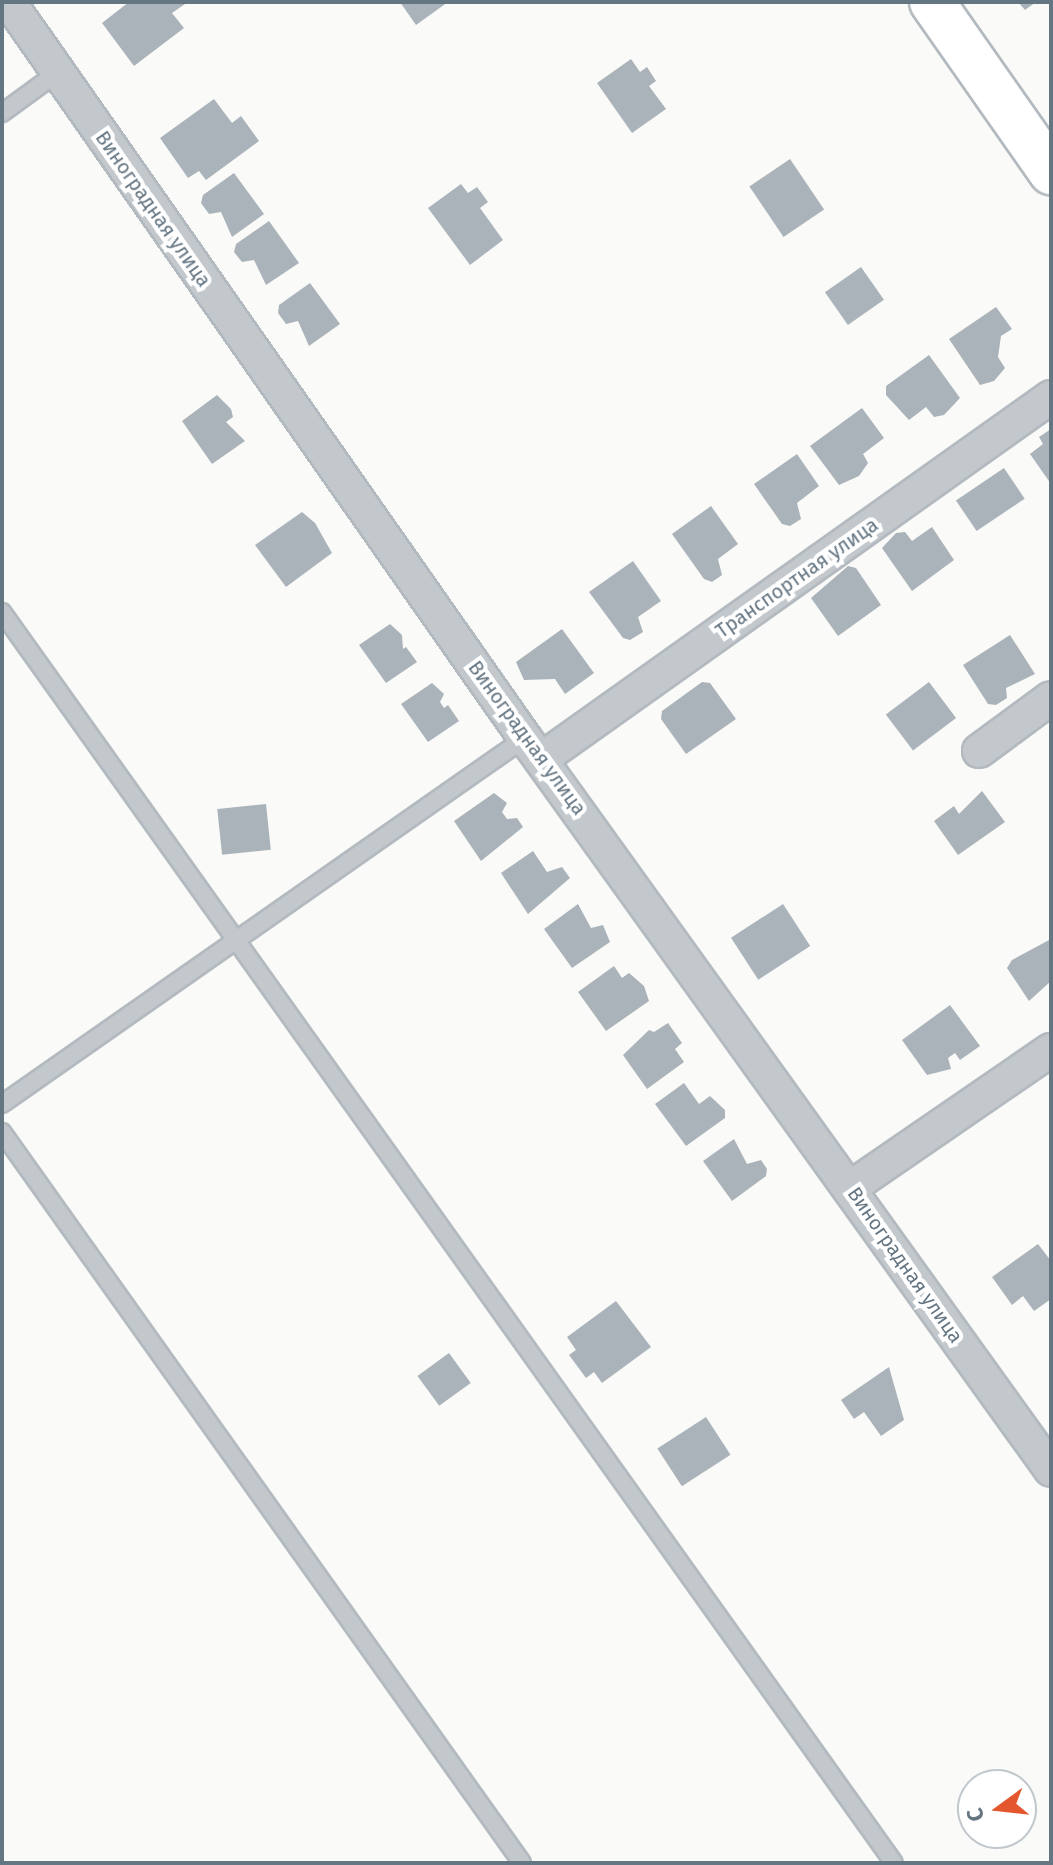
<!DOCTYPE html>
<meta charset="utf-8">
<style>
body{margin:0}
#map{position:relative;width:1053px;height:1865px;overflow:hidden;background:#fafaf8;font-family:"Fira Sans",sans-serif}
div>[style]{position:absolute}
.building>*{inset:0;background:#aab3b9;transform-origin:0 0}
.roads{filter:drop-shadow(2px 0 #b3babf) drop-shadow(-2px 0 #b3babf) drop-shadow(0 2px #b3babf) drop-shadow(0 -2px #b3babf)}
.lane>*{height:16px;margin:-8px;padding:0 8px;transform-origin:8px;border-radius:8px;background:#c3c8cc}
.street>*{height:32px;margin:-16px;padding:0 16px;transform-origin:16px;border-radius:16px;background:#c3c8cc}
.secondary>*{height:44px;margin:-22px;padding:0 22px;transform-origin:22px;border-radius:22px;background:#fff}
span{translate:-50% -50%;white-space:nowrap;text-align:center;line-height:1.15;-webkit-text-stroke:8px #fff;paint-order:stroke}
.street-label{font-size:20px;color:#657683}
.frame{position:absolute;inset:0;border:4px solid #657683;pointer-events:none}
.north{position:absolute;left:957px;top:1769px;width:80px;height:80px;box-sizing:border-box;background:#fff;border:2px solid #c1c8cd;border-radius:50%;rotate:255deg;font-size:22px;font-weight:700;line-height:32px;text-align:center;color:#657683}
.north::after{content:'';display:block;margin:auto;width:28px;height:36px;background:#e4572e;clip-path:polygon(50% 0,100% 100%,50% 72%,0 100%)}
</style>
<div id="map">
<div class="building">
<i style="clip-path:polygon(129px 2px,185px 4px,172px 13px,184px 28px,134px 66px,102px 23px)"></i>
<i style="clip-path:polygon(400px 2px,448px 2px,416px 25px)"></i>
<i style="clip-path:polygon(1018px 2px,1036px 2px,1025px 10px)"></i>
<i style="clip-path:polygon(631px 59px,640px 72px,647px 67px,656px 81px,649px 86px,666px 109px,632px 133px,597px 83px)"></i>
<i style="clip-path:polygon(214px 99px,232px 123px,241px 116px,259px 141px,206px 180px,199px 171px,188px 178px,160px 138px)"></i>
<i style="left:790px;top:159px;width:61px;height:49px;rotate:56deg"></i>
<i style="clip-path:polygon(234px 173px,264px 214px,232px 237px,221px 212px,209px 214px,201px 203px,203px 195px)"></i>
<i style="clip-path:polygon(461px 184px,468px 193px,477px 187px,488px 202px,480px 208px,503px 240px,470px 265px,428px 208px)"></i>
<i style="clip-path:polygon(269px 221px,299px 263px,266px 285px,254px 260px,242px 262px,234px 252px,236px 244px)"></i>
<i style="left:861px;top:267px;width:40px;height:44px;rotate:55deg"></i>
<i style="clip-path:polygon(310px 283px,340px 324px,309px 346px,298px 321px,286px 324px,278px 313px,279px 305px)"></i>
<i style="clip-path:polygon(996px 307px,1012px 329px,1001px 336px,998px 357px,1005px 368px,994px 381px,980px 385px,949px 339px)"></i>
<i style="clip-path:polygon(929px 355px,960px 398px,944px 415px,934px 417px,926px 407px,909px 420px,886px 395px,886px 386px)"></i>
<i style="clip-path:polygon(217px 395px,231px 409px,233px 417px,226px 422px,245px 441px,212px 464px,182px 421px)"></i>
<i style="clip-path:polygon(862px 408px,884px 438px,863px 454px,868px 463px,859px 476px,839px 485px,810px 446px)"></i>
<i style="clip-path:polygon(1051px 429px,1051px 484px,1030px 454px,1043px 444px,1039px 437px)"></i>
<i style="clip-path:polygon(797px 454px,819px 486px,797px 503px,801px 519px,790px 526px,782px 524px,754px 484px)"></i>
<i style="left:1004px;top:468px;width:37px;height:58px;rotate:56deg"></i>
<i style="clip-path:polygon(711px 506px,738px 544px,718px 559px,722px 575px,712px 582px,704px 579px,672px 534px)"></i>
<i style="clip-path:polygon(302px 512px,315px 523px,332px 553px,286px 587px,255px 545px)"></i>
<i style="clip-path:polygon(932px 527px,954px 560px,912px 591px,882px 548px,896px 533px,905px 532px,912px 541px)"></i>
<i style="clip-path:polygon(633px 561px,661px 601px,638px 617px,643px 632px,630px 640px,623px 638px,589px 592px)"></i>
<i style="clip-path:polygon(848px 566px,856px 568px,881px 605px,838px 636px,811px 598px)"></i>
<i style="clip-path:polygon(390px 624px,402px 635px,403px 649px,406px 647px,417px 662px,386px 683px,359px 645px)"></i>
<i style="clip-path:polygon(562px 629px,594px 673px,565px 694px,555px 679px,524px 680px,516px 662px)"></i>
<i style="clip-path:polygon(1010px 635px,1035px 674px,1006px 688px,1007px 698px,996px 705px,988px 704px,963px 665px)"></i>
<i style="clip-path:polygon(702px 682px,710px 683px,736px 719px,686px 754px,661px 719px,662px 711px)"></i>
<i style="left:929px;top:682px;width:45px;height:54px;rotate:53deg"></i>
<i style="clip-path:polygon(432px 683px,444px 694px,440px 702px,444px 708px,448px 705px,459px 721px,428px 742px,401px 704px)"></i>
<i style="clip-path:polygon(982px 791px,1005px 822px,958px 855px,934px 821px,954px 806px,959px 814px)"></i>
<i style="clip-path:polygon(494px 793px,507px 803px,502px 812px,507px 819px,517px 818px,523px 827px,481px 861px,454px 821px)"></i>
<i style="left:266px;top:804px;width:46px;height:49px;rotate:84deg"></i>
<i style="clip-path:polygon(533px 851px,547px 872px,562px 867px,570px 878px,528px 914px,501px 873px)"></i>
<i style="clip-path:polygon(578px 904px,591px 928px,603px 925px,610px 942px,572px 968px,544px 929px)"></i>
<i style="left:783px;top:904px;width:50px;height:62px;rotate:57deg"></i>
<i style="clip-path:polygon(1051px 939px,1051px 981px,1029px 1001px,1007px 968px,1012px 960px)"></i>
<i style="clip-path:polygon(614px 966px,622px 978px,629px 973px,644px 986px,649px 1001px,606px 1031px,578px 992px)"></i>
<i style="clip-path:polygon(950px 1005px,980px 1046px,960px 1060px,955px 1053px,948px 1058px,951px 1069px,927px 1075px,902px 1040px)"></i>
<i style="clip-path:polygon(668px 1023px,682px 1043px,675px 1049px,684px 1062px,647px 1089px,623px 1055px,649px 1030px,654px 1032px)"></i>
<i style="clip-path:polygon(684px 1083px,699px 1104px,710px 1096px,725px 1110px,725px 1118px,686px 1146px,655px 1104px)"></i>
<i style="clip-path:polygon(734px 1139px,747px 1164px,761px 1160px,767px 1169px,766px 1176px,732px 1201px,703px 1161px)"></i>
<i style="clip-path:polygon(1038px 1244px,1051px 1261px,1051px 1299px,1034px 1311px,1023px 1296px,1012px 1305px,992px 1277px)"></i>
<i style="clip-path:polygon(616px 1301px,651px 1347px,602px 1383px,594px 1372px,586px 1378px,569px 1355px,576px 1350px,567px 1337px)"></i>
<i style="left:449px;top:1353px;width:37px;height:39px;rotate:54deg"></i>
<i style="clip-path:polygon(889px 1367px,904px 1420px,881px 1436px,864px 1412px,854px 1419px,841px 1400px)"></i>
<i style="left:706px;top:1417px;width:45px;height:58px;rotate:57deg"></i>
</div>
<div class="roads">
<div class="lane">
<i style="left:2px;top:113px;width:68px;rotate:-36deg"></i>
<i style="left:2px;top:612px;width:1536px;rotate:54.51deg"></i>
<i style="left:2px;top:1104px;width:638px;rotate:-34.98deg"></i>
<i style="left:2px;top:1132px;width:897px;rotate:54.57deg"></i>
</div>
<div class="street">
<i style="left:9px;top:2px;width:899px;rotate:54.97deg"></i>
<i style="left:525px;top:738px;width:901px;rotate:54.3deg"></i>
<i style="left:979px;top:751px;width:89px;rotate:-36.4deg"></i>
<i style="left:543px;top:758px;width:623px;rotate:-35.4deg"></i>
<i style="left:850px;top:1188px;width:244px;rotate:-34.5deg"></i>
</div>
<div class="secondary">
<i style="left:932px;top:2px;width:208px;rotate:55deg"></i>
</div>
</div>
<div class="street-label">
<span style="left:153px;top:209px;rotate:55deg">Виноградная улица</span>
<span style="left:797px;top:578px;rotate:-35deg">Транспортная улица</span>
<span style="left:527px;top:738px;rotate:54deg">Виноградная улица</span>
<span style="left:905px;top:1265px;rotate:55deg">Виноградная улица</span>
</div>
<div class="frame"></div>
<div class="north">С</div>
</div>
